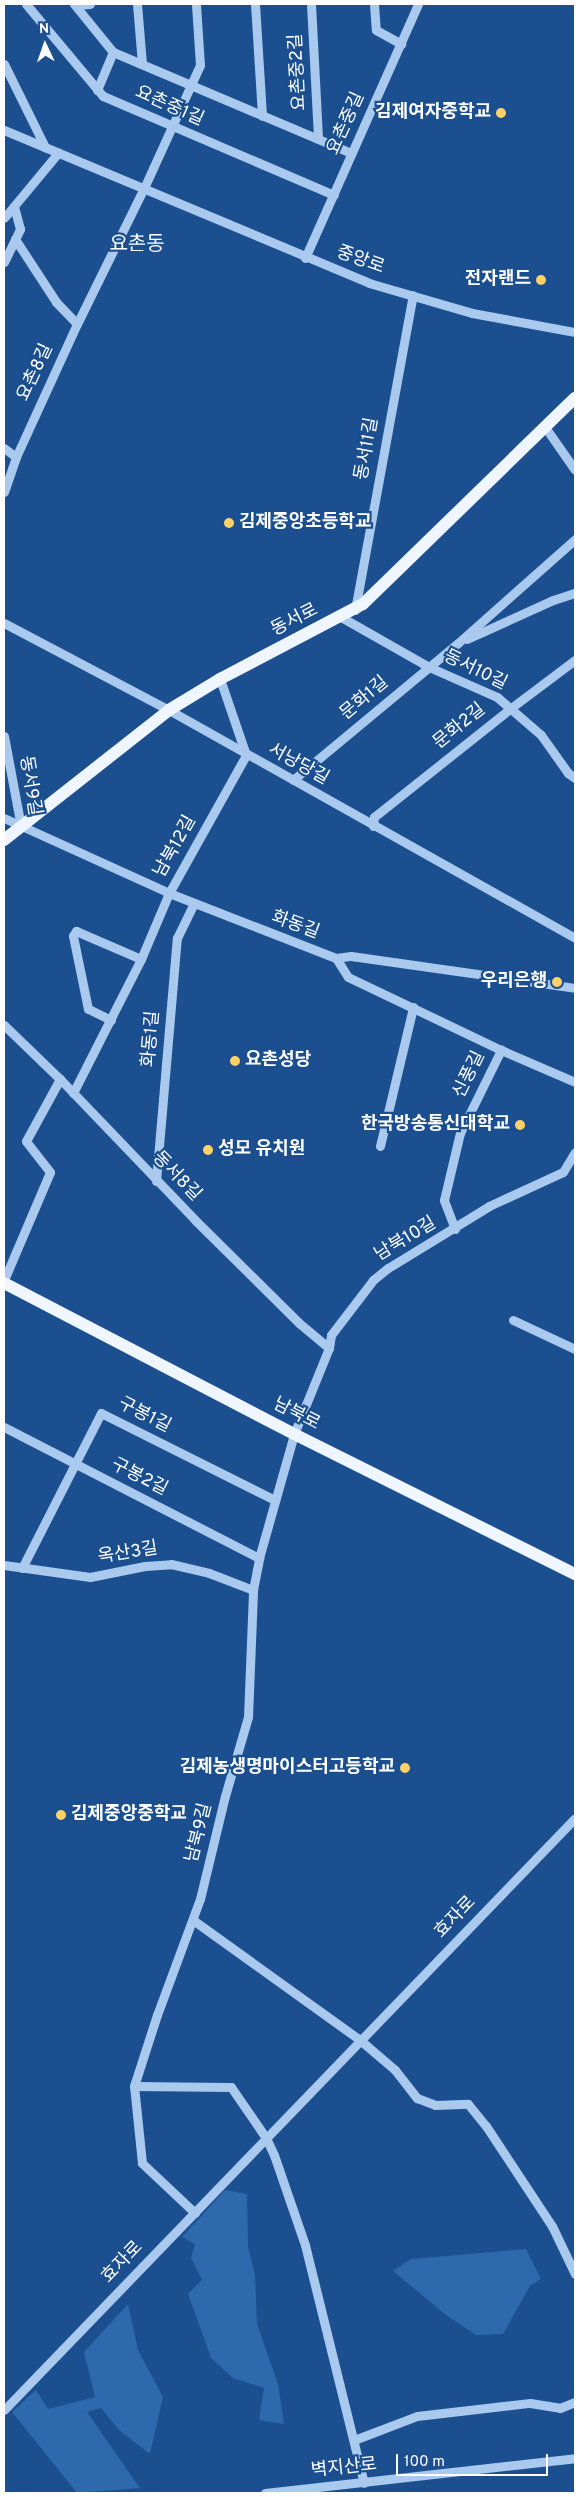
<!DOCTYPE html>
<meta charset="utf-8">
<style>
body{margin:0}
#map{position:relative;width:579px;height:2497px;overflow:hidden;background:#1b4f8f;font-family:Overpass,"Noto Sans KR",sans-serif}
div>[style]{position:absolute}
.green>*{inset:0;background:#2e69ad}
.minor>*{height:9px;margin:-4.5px;padding:0 4.5px;transform-origin:4.5px;border-radius:4.5px;background:#a9c9ee}
.major>*{height:12px;margin:-6px;padding:0 6px;transform-origin:6px;border-radius:6px;background:#f0f6ff}
.dots>*{width:14px;height:14px;translate:-50% -50%;box-sizing:border-box;border:2px solid #1b4f8f;border-radius:50%}
span{translate:-50% -50%;white-space:nowrap;text-align:center;line-height:1.15;-webkit-text-stroke:4.5px #1b4f8f;paint-order:stroke}
.street-label{font-size:18px;color:#fff}
.poi-label{font-size:18px;color:#fff;font-weight:700}
.right{translate:-100% -50%;text-align:right}
.left{translate:0 -50%;text-align:left}
.quarter-label{font-size:20px;color:#fff}
.frame{position:absolute;inset:0;border:5px solid #fff;pointer-events:none}
.north{position:absolute;left:20px;top:20px;width:50px;height:50px;-webkit-text-stroke:4px #1b4f8f;paint-order:stroke;rotate:357deg;font-size:14px;font-weight:700;line-height:20px;text-align:center;color:#fff}
.north::after{content:'';display:block;margin:auto;width:18px;height:22px;background:#fff;clip-path:polygon(50% 0,100% 100%,50% 72%,0 100%)}
.scale{position:absolute;left:396px;top:2454px;width:152px;height:22px;box-sizing:border-box;border:2px solid #fff;border-top:0;padding-left:6px;font-size:15px;line-height:18px;white-space:nowrap;color:#fff;-webkit-text-stroke:4px #1b4f8f;paint-order:stroke}
</style>
<div id="map">
<div class="green">
<i style="clip-path:polygon(225px 2190px,247px 2194px,248px 2247px,255px 2275px,257px 2324px,278px 2384px,284px 2424px,259px 2420px,264px 2388px,233px 2378px,211px 2358px,188px 2294px,202px 2280px,191px 2258px,195px 2244px,182px 2237px)"></i>
<i style="clip-path:polygon(526px 2249px,541px 2279px,530px 2286px,503px 2334px,476px 2335px,446px 2315px,393px 2271px,411px 2259px)"></i>
<i style="clip-path:polygon(128px 2304px,138px 2350px,163px 2397px,150px 2454px,120px 2431px,101px 2408px,87px 2412px,140px 2488px,77px 2493px,12px 2412px,36px 2390px,48px 2409px,95px 2397px,84px 2352px)"></i>
</div>
<div class="minor">
<i style="left:26px;top:4px;width:120px;rotate:50.1deg"></i>
<i style="left:103px;top:96px;width:251px;rotate:23.2deg"></i>
<i style="left:74px;top:4px;width:62px;rotate:50.9deg"></i>
<i style="left:113px;top:52px;width:259px;rotate:23deg"></i>
<i style="left:137px;top:4px;width:60px;rotate:85.2deg"></i>
<i style="left:255px;top:4px;width:112px;rotate:86.4deg"></i>
<i style="left:311px;top:4px;width:135px;rotate:87deg"></i>
<i style="left:374px;top:4px;width:26px;rotate:86deg"></i>
<i style="left:376px;top:30px;width:29px;rotate:29deg"></i>
<i style="left:76px;top:5px;width:14px;rotate:-4deg"></i>
<i style="left:4px;top:64px;width:93px;rotate:63.7deg"></i>
<i style="left:97px;top:90px;width:41px;rotate:-67.2deg"></i>
<i style="left:4px;top:130px;width:396px;rotate:22.7deg"></i>
<i style="left:369px;top:283px;width:107px;rotate:16.2deg"></i>
<i style="left:472px;top:313px;width:105px;rotate:10.5deg"></i>
<i style="left:4px;top:218px;width:85px;rotate:-50.3deg"></i>
<i style="left:15px;top:239px;width:75px;rotate:56.9deg"></i>
<i style="left:56px;top:302px;width:30px;rotate:46deg"></i>
<i style="left:305px;top:258px;width:278px;rotate:-66deg"></i>
<i style="left:4px;top:262px;width:37px;rotate:-64deg"></i>
<i style="left:20px;top:229px;width:23px;rotate:-105deg"></i>
<i style="left:545px;top:427px;width:52px;rotate:55.1deg"></i>
<i style="left:4px;top:448px;width:15px;rotate:37deg"></i>
<i style="left:4px;top:492px;width:37px;rotate:-71deg"></i>
<i style="left:16px;top:457px;width:146px;rotate:-65.4deg"></i>
<i style="left:77px;top:324px;width:152px;rotate:-63.8deg"></i>
<i style="left:144px;top:188px;width:135px;rotate:-65.5deg"></i>
<i style="left:200px;top:65px;width:61px;rotate:-93.8deg"></i>
<i style="left:355px;top:610px;width:320px;rotate:-79.6deg"></i>
<i style="left:341px;top:617px;width:101px;rotate:29.6deg"></i>
<i style="left:429px;top:667px;width:74px;rotate:23.8deg"></i>
<i style="left:497px;top:697px;width:58px;rotate:40.8deg"></i>
<i style="left:541px;top:735px;width:47px;rotate:54.6deg"></i>
<i style="left:568px;top:773px;width:9px;rotate:36deg"></i>
<i style="left:4px;top:623px;width:187px;rotate:27.8deg"></i>
<i style="left:169px;top:710px;width:466px;rotate:29.3deg"></i>
<i style="left:467px;top:639px;width:94px;rotate:-24.4deg"></i>
<i style="left:553px;top:600px;width:23px;rotate:-18deg"></i>
<i style="left:4px;top:736px;width:93px;rotate:79.4deg"></i>
<i style="left:293px;top:780px;width:214px;rotate:-39.7deg"></i>
<i style="left:458px;top:643px;width:157px;rotate:-41.6deg"></i>
<i style="left:4px;top:818px;width:181px;rotate:24.4deg"></i>
<i style="left:169px;top:893px;width:179px;rotate:21.3deg"></i>
<i style="left:336px;top:958px;width:15px;rotate:-8deg"></i>
<i style="left:351px;top:956px;width:226px;rotate:8.1deg"></i>
<i style="left:373px;top:826px;width:9px;rotate:-84deg"></i>
<i style="left:374px;top:817px;width:175px;rotate:-38.5deg"></i>
<i style="left:511px;top:708px;width:80px;rotate:-36.9deg"></i>
<i style="left:336px;top:958px;width:22px;rotate:58deg"></i>
<i style="left:348px;top:977px;width:170px;rotate:25.5deg"></i>
<i style="left:501px;top:1050px;width:81px;rotate:23.4deg"></i>
<i style="left:111px;top:1020px;width:25px;rotate:-154deg"></i>
<i style="left:88px;top:1009px;width:75px;rotate:-101.6deg"></i>
<i style="left:73px;top:936px;width:6px;rotate:-59deg"></i>
<i style="left:76px;top:931px;width:71px;rotate:23.3deg"></i>
<i style="left:4px;top:1025px;width:78px;rotate:44deg"></i>
<i style="left:60px;top:1079px;width:195px;rotate:46.2deg"></i>
<i style="left:195px;top:1220px;width:146px;rotate:44.7deg"></i>
<i style="left:299px;top:1323px;width:39px;rotate:40deg"></i>
<i style="left:73px;top:1093px;width:150px;rotate:-63.1deg"></i>
<i style="left:141px;top:959px;width:72px;rotate:-67deg"></i>
<i style="left:169px;top:893px;width:158px;rotate:-60.8deg"></i>
<i style="left:246px;top:755px;width:80px;rotate:-108.9deg"></i>
<i style="left:380px;top:1146px;width:143px;rotate:-76.6deg"></i>
<i style="left:156px;top:1181px;width:244px;rotate:-85.1deg"></i>
<i style="left:177px;top:938px;width:39px;rotate:-64deg"></i>
<i style="left:455px;top:1229px;width:31px;rotate:-111deg"></i>
<i style="left:444px;top:1200px;width:69px;rotate:-76.6deg"></i>
<i style="left:460px;top:1133px;width:93px;rotate:-63.7deg"></i>
<i style="left:4px;top:1280px;width:117px;rotate:-66.9deg"></i>
<i style="left:50px;top:1172px;width:39px;rotate:-128deg"></i>
<i style="left:26px;top:1141px;width:71px;rotate:-61.3deg"></i>
<i style="left:513px;top:1320px;width:68px;rotate:25.1deg"></i>
<i style="left:4px;top:1427px;width:287px;rotate:27.2deg"></i>
<i style="left:4px;top:1565px;width:87px;rotate:7.9deg"></i>
<i style="left:90px;top:1577px;width:56px;rotate:-11.3deg"></i>
<i style="left:145px;top:1566px;width:26px;rotate:-4deg"></i>
<i style="left:171px;top:1564px;width:39px;rotate:13deg"></i>
<i style="left:209px;top:1573px;width:47px;rotate:21.1deg"></i>
<i style="left:22px;top:1568px;width:174px;rotate:-63deg"></i>
<i style="left:101px;top:1413px;width:195px;rotate:26.6deg"></i>
<i style="left:193px;top:1920px;width:206px;rotate:35.7deg"></i>
<i style="left:360px;top:2040px;width:46px;rotate:40.6deg"></i>
<i style="left:395px;top:2070px;width:36px;rotate:52deg"></i>
<i style="left:417px;top:2098px;width:19px;rotate:21deg"></i>
<i style="left:435px;top:2105px;width:33px;rotate:-2deg"></i>
<i style="left:468px;top:2104px;width:28px;rotate:51deg"></i>
<i style="left:486px;top:2126px;width:120px;rotate:56.6deg"></i>
<i style="left:552px;top:2226px;width:53px;rotate:64.4deg"></i>
<i style="left:134px;top:2086px;width:97px;rotate:0.6deg"></i>
<i style="left:231px;top:2087px;width:62px;rotate:55.5deg"></i>
<i style="left:266px;top:2138px;width:19px;rotate:65deg"></i>
<i style="left:274px;top:2155px;width:95px;rotate:71deg"></i>
<i style="left:305px;top:2245px;width:245px;rotate:76.1deg"></i>
<i style="left:195px;top:2213px;width:73px;rotate:-136.7deg"></i>
<i style="left:142px;top:2163px;width:77px;rotate:-95.9deg"></i>
<i style="left:134px;top:2086px;width:75px;rotate:-72.1deg"></i>
<i style="left:157px;top:2015px;width:124px;rotate:-69.7deg"></i>
<i style="left:200px;top:1899px;width:106px;rotate:-76.4deg"></i>
<i style="left:225px;top:1796px;width:82px;rotate:-73.8deg"></i>
<i style="left:248px;top:1717px;width:127px;rotate:-87.7deg"></i>
<i style="left:253px;top:1590px;width:33px;rotate:-79deg"></i>
<i style="left:259px;top:1558px;width:129px;rotate:-74.2deg"></i>
<i style="left:294px;top:1434px;width:93px;rotate:-67.9deg"></i>
<i style="left:329px;top:1348px;width:13px;rotate:-81deg"></i>
<i style="left:331px;top:1335px;width:69px;rotate:-52.6deg"></i>
<i style="left:373px;top:1280px;width:19px;rotate:-39deg"></i>
<i style="left:388px;top:1268px;width:119px;rotate:-31.5deg"></i>
<i style="left:489px;top:1206px;width:81px;rotate:-24.7deg"></i>
<i style="left:563px;top:1172px;width:23px;rotate:-59deg"></i>
<i style="left:4px;top:2410px;width:822px;rotate:-46.03deg"></i>
<i style="left:354px;top:2440px;width:67px;rotate:-20.9deg"></i>
<i style="left:417px;top:2416px;width:114px;rotate:-6.6deg"></i>
<i style="left:530px;top:2403px;width:30px;rotate:9deg"></i>
<i style="left:560px;top:2408px;width:16px;rotate:-22deg"></i>
<i style="left:265px;top:2493px;width:312px;rotate:-6.4deg"></i>
</div>
<div class="major">
<i style="left:4px;top:840px;width:210px;rotate:-38.2deg"></i>
<i style="left:169px;top:710px;width:60px;rotate:-31.3deg"></i>
<i style="left:220px;top:679px;width:161px;rotate:-27.7deg"></i>
<i style="left:363px;top:604px;width:296px;rotate:-44.2deg"></i>
<i style="left:4px;top:1283px;width:327px;rotate:27.5deg"></i>
<i style="left:294px;top:1434px;width:314px;rotate:26.5deg"></i>
</div>
<div class="dots">
<i style="left:501px;top:113px;background:#ffd166"></i>
<i style="left:541px;top:280px;background:#ffd166"></i>
<i style="left:229px;top:523px;background:#ffd166"></i>
<i style="left:557px;top:982px;background:#ffd166"></i>
<i style="left:235px;top:1061px;background:#ffd166"></i>
<i style="left:520px;top:1125px;background:#ffd166"></i>
<i style="left:208px;top:1150px;background:#ffd166"></i>
<i style="left:405px;top:1768px;background:#ffd166"></i>
<i style="left:61px;top:1815px;background:#ffd166"></i>
</div>
<div class="street-label">
<span style="left:299px;top:72px;rotate:-93deg">요촌중2길</span>
<span style="left:169px;top:107px;rotate:24deg">요촌중1길</span>
<span style="left:347px;top:124px;rotate:-66deg">요촌중길</span>
<span style="left:360px;top:261px;rotate:20deg">중앙로</span>
<span style="left:36px;top:373px;rotate:-65deg">요촌8길</span>
<span style="left:368px;top:449px;rotate:-80deg">동서11길</span>
<span style="left:295px;top:621px;rotate:-27deg">동서로</span>
<span style="left:475px;top:671px;rotate:26deg">동서10길</span>
<span style="left:365px;top:699px;rotate:-40deg">문화1길</span>
<span style="left:460px;top:727px;rotate:-39deg">문화2길</span>
<span style="left:298px;top:765px;rotate:29deg">서낭당길</span>
<span style="left:29px;top:786px;rotate:81deg">동서9길</span>
<span style="left:176px;top:847px;rotate:-61deg">남북12길</span>
<span style="left:295px;top:926px;rotate:20deg">화동길</span>
<span style="left:152px;top:1039px;rotate:-85deg">화동1길</span>
<span style="left:470px;top:1075px;rotate:-64deg">신풍길</span>
<span style="left:176px;top:1177px;rotate:46deg">동서8길</span>
<span style="left:406px;top:1240px;rotate:-31deg">남북10길</span>
<span style="left:296px;top:1415px;rotate:27deg">남북로</span>
<span style="left:144px;top:1416px;rotate:27deg">구봉1길</span>
<span style="left:139px;top:1478px;rotate:27deg">구봉2길</span>
<span style="left:128px;top:1554px;rotate:-9deg">옥산3길</span>
<span style="left:200px;top:1833px;rotate:-76deg">남북9길</span>
<span style="left:456px;top:1918px;rotate:-46deg">효자로</span>
<span style="left:123px;top:2263px;rotate:-46deg">효자로</span>
<span style="left:344px;top:2469px;rotate:-6deg">벽지산로</span>
</div>
<div class="poi-label">
<span class="right" style="left:491px;top:113px">김제여자중학교</span>
<span class="right" style="left:531px;top:280px">전자랜드</span>
<span class="left" style="left:239px;top:523px">김제중앙초등학교</span>
<span class="right" style="left:547px;top:982px">우리은행</span>
<span class="left" style="left:245px;top:1061px">요촌성당</span>
<span class="right" style="left:510px;top:1125px">한국방송통신대학교</span>
<span class="left" style="left:218px;top:1150px">성모 유치원</span>
<span class="right" style="left:395px;top:1768px">김제농생명마이스터고등학교</span>
<span class="left" style="left:71px;top:1815px">김제중앙중학교</span>
</div>
<div class="quarter-label">
<span style="left:137px;top:245px">요촌동</span>
</div>
<div class="frame"></div>
<div class="north">N</div>
<div class="scale">100 m</div>
</div>
